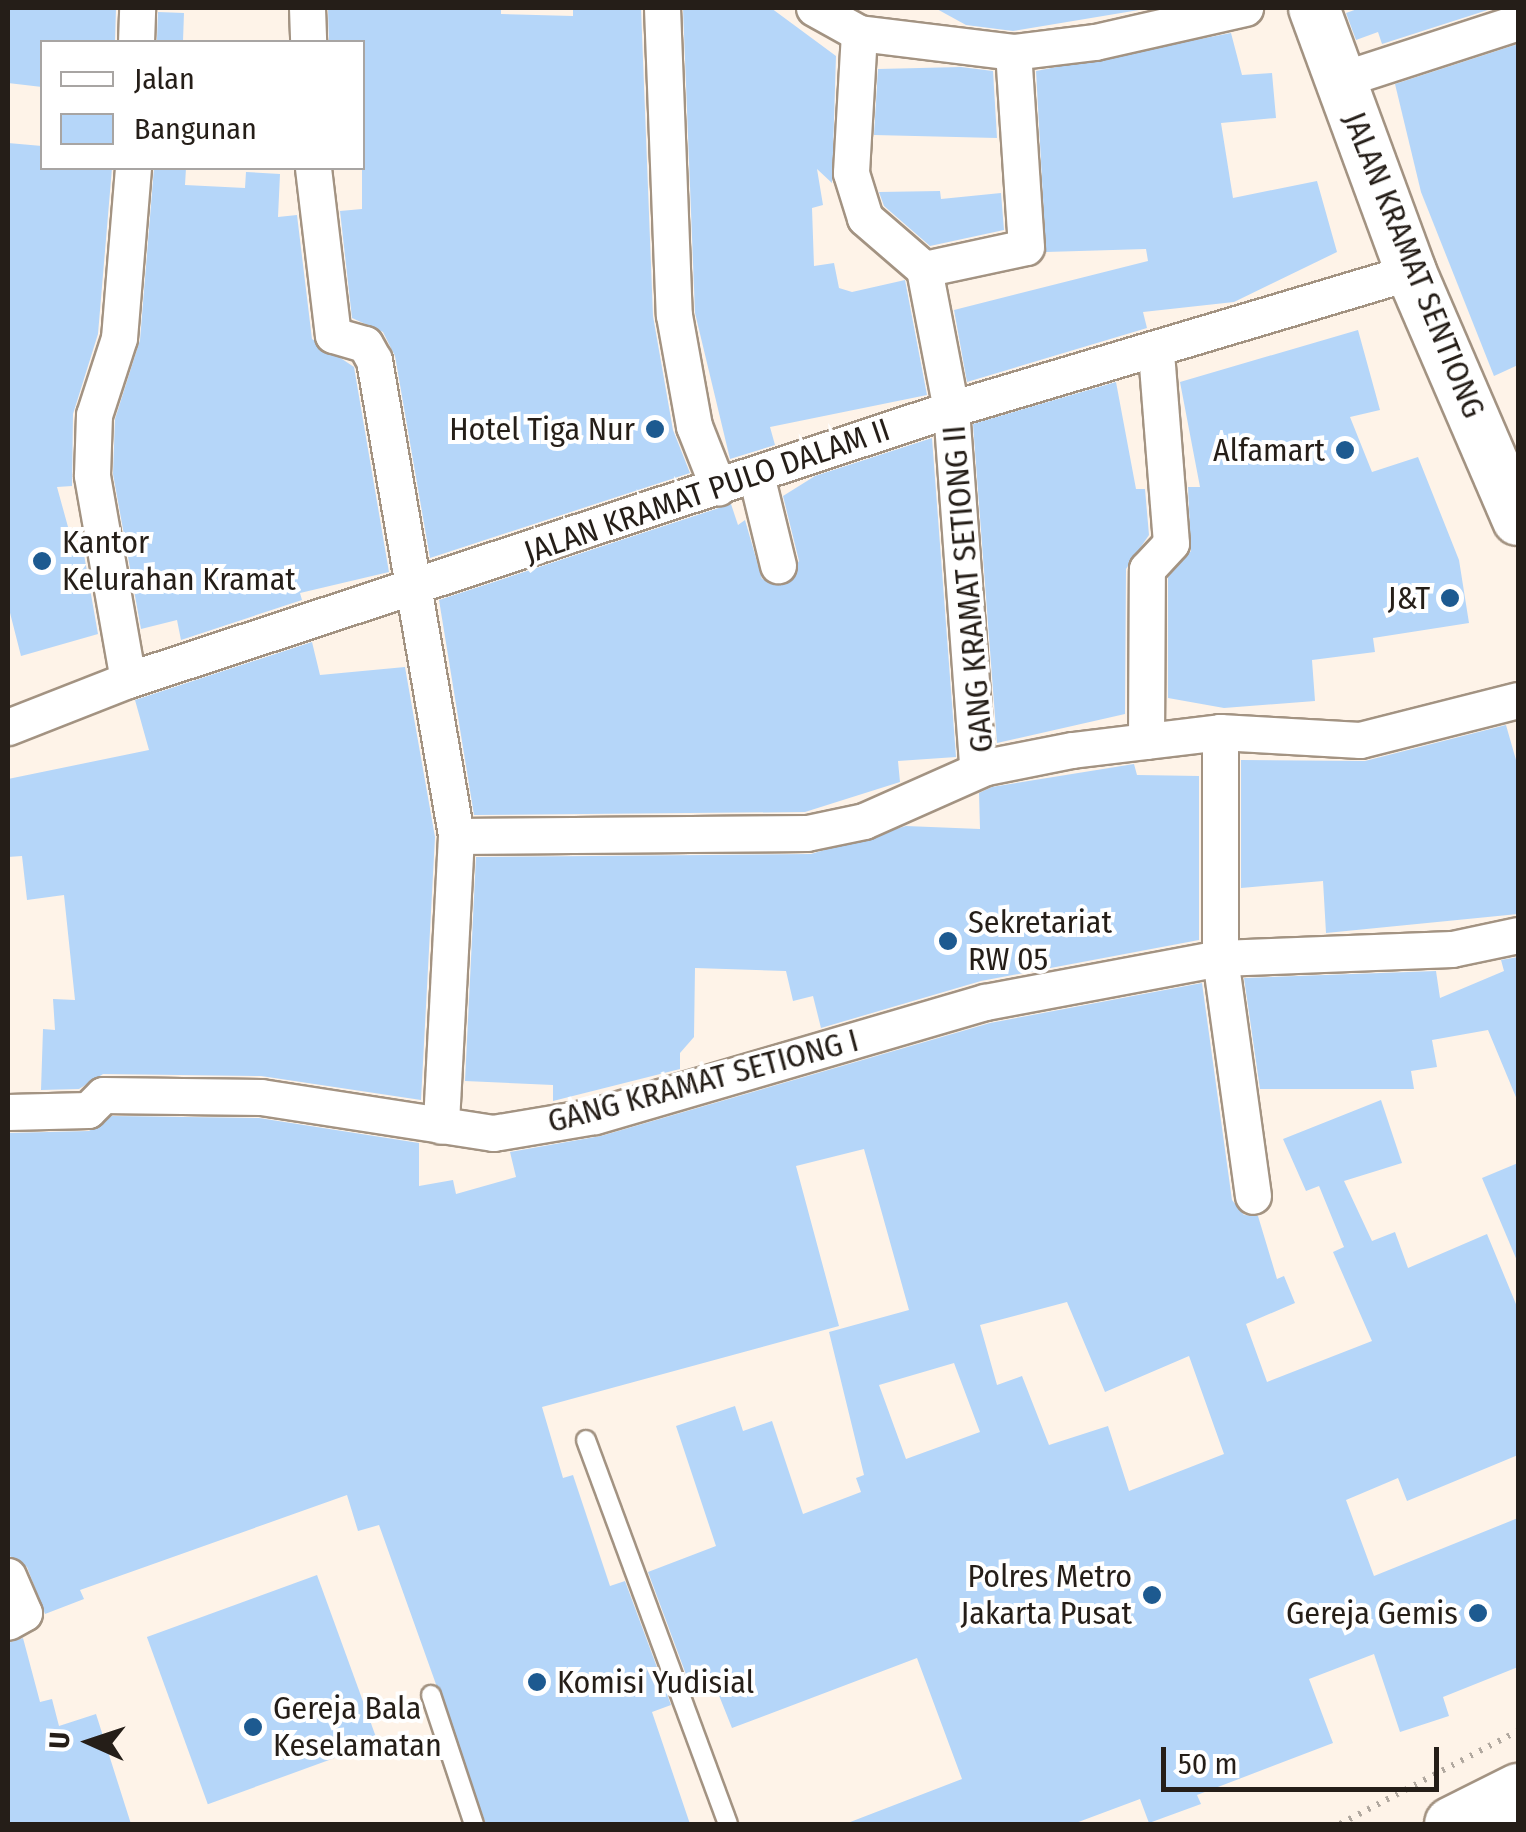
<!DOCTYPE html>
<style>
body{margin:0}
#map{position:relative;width:1526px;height:1832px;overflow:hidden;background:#fef3e8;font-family:"Fira Sans Condensed",sans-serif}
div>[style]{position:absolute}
.building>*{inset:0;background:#b5d6f9;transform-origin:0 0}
.path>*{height:6px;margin-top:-3px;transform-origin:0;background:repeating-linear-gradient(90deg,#b1a89f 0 2.5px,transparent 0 10.5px)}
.roads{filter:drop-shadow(2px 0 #a39382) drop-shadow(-2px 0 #a39382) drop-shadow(0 2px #a39382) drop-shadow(0 -2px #a39382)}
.lane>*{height:18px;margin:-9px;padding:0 9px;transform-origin:9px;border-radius:9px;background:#fff}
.street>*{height:35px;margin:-17.5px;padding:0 17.5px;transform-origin:17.5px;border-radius:17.5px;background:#fff}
.secondary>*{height:50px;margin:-25px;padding:0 25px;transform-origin:25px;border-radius:25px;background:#fff}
.primary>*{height:55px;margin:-27.5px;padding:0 27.5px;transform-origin:27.5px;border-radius:27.5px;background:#fff}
.dots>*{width:28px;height:28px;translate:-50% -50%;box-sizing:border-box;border:5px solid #fff;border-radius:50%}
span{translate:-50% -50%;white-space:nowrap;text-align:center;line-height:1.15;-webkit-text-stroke:8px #fff;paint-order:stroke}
.street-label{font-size:32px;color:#251e18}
.poi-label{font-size:32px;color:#251e18}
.right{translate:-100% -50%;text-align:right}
.left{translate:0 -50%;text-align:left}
.frame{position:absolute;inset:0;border:10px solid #251e18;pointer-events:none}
.legend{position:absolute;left:40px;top:40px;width:325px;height:130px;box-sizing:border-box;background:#fff;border:2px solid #a8a5a3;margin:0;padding:12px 18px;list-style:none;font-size:30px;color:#251e18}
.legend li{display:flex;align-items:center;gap:20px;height:50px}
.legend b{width:50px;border:2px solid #a8a5a3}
.north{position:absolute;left:40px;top:1692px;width:100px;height:100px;-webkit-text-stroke:8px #fff;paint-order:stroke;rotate:273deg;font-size:28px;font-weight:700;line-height:40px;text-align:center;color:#251e18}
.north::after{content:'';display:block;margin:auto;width:35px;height:45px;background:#251e18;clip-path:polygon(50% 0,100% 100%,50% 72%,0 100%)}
.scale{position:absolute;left:1161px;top:1747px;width:278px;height:45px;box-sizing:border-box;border:5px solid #251e18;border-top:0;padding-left:12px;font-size:30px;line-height:35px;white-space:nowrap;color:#251e18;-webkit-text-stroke:8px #fff;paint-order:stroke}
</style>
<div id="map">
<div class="building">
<i style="clip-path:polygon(8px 8px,116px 8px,115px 42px,42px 42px,42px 87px,8px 83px)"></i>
<i style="clip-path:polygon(328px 8px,501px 8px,501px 14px,573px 16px,573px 8px,641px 8px,653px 316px,673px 430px,690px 473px,430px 558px,395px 356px,383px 332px,352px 318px,340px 211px,362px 209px,362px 42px,329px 42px)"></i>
<i style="clip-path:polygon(683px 8px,771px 8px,836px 56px,832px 183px,817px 169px,823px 205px,812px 208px,814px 266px,834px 263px,839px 288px,852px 292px,905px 280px,927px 395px,770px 427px,775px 445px,730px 459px,695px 313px)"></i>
<i style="clip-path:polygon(935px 8px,1145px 8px,1145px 9px,1013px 31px,966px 25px)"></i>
<i style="clip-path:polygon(1360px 8px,1494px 8px,1382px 44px,1378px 32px,1356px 40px,1346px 13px)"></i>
<i style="left:158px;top:12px;width:26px;height:30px;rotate:2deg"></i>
<i style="clip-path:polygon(1231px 33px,1242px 75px,1272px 73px,1276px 118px,1221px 123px,1233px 198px,1317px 181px,1337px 252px,1234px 302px,1143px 312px,1147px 328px,967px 382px,954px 310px,1148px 261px,1146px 249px,1046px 252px,1036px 71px)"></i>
<i style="clip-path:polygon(1518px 44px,1518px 365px,1494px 376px,1421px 192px,1395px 84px)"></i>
<i style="clip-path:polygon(961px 67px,993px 71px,997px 138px,874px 135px,878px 69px)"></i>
<i style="clip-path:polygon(8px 143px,42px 146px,42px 168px,112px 168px,98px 334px,73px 414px,72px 486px,57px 487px,73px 545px,82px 543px,98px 634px,21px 656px,8px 605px)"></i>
<i style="clip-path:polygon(154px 168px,186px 168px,185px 185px,245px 188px,246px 172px,280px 174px,278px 217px,297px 215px,312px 339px,354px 367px,389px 572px,300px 593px,302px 600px,181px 640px,177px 620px,141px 629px,113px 474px,115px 419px,140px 340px)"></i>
<i style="clip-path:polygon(940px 191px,941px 199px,1001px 193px,1004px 230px,930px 246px,884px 206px,879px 192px)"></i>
<i style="clip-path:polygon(1358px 330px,1380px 410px,1350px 417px,1372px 472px,1418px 457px,1459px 560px,1469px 623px,1373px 638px,1375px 652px,1312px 660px,1315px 701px,1224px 708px,1168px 698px,1168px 577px,1191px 551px,1188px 487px,1200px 487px,1180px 382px)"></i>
<i style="clip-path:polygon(1116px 382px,1136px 489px,1145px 489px,1149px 535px,1126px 569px,1125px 714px,997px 743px,973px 424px)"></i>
<i style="clip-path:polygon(932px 438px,956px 757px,898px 761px,900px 782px,805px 812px,474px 815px,439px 600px,731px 504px,738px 525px,745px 520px,762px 579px,784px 585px,799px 561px,783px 496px,815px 476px)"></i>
<i style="clip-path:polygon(312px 642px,320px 675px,405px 667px,435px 837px,421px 1100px,261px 1076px,103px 1074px,79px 1089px,41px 1090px,43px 1029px,55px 1030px,53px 999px,75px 1000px,64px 895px,27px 900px,22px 856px,8px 857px,8px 779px,149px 750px,135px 700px)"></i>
<i style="clip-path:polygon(1506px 725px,1518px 767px,1518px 914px,1326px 933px,1323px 881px,1241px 888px,1241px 760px,1365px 761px)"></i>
<i style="clip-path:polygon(1134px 764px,1137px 775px,1199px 776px,1199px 940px,981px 981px,821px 1028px,813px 996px,793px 1001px,786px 971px,695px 968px,694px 1037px,680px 1053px,680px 1069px,553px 1101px,553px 1085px,465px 1081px,476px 857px,811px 854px,906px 826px,980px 829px,979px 793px,992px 787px)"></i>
<i style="clip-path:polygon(1518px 957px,1518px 1102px,1488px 1030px,1432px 1040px,1437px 1067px,1411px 1071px,1414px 1089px,1260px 1089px,1244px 978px,1436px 971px,1440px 998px,1504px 971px,1501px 960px)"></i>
<i style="clip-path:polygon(evenodd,1202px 983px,1232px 1200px,1244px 1215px,1258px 1216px,1277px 1279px,1284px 1276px,1295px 1303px,1246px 1324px,1267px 1382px,1372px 1341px,1333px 1252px,1344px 1247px,1319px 1186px,1306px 1191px,1283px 1139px,1381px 1100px,1402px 1163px,1344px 1181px,1372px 1241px,1395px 1232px,1408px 1268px,1487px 1234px,1518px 1309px,1518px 1455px,1407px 1501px,1398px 1478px,1346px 1500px,1374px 1576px,1518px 1518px,1518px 1667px,1443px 1697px,1449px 1716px,1400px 1732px,1374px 1654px,1309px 1679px,1333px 1743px,1197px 1795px,1201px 1804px,1149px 1823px,1140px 1799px,1073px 1824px,845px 1824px,962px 1779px,917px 1658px,732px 1728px,716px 1688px,694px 1696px,648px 1572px,716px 1546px,676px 1426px,735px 1406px,743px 1431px,772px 1421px,803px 1514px,861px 1492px,856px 1478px,864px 1475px,829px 1332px,909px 1310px,864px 1149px,796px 1166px,839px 1326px,542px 1407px,563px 1478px,573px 1475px,610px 1586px,625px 1581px,671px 1705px,652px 1712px,690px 1824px,486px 1824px,379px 1525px,358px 1531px,347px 1495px,80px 1590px,84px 1599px,45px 1614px,27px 1567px,8px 1555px,8px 1133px,89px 1131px,112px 1116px,259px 1118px,419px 1143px,419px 1186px,453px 1180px,456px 1194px,516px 1177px,510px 1152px,601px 1136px,990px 1023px,1202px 983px,1067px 1302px,1105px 1392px,1189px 1356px,1224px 1454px,1129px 1491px,1108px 1426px,1049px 1445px,1022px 1376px,997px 1385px,980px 1325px,1067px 1302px,1202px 983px,954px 1363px,980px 1432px,906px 1459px,879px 1385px,954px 1363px)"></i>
<i style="clip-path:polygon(1518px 1163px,1518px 1263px,1482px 1178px)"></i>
<i style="left:317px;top:1575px;width:178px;height:181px;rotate:70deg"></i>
<i style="clip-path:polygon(23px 1638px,40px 1702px,52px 1699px,59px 1726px,96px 1714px,131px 1824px,8px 1824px,8px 1643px)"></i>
</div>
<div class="path">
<i style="left:1340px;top:1824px;width:201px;rotate:-27.6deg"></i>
</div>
<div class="roads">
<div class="lane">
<i style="left:586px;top:1440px;width:409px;rotate:69.7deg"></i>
<i style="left:431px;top:1695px;width:136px;rotate:71.6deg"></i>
</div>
<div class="street">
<i style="left:307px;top:8px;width:34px;rotate:88deg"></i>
<i style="left:662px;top:8px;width:307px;rotate:87.8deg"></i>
<i style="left:674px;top:315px;width:113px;rotate:79.8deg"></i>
<i style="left:694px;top:426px;width:66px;rotate:68.5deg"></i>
<i style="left:814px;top:8px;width:51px;rotate:29.1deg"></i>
<i style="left:859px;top:33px;width:155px;rotate:7deg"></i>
<i style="left:1013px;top:52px;width:83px;rotate:-7deg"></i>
<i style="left:1095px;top:42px;width:154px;rotate:-12.8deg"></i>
<i style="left:859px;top:33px;width:140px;rotate:93.3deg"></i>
<i style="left:851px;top:173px;width:47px;rotate:72.7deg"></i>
<i style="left:865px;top:218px;width:78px;rotate:40.8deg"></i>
<i style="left:924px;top:269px;width:143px;rotate:79.1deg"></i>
<i style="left:951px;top:409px;width:352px;rotate:85.8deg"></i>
<i style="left:977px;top:760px;width:11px;rotate:38deg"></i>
<i style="left:136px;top:42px;width:34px;rotate:-88deg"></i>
<i style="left:1340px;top:80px;width:187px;rotate:-18deg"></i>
<i style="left:313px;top:168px;width:168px;rotate:83.2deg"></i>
<i style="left:333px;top:335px;width:33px;rotate:16deg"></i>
<i style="left:365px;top:344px;width:18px;rotate:61deg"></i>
<i style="left:374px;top:360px;width:483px;rotate:80.2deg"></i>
<i style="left:456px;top:836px;width:290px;rotate:93deg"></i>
<i style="left:924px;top:269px;width:104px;rotate:-12.2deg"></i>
<i style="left:1026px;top:247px;width:195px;rotate:-93.8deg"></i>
<i style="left:756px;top:475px;width:93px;rotate:76.3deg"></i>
<i style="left:128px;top:680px;width:208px;rotate:-100deg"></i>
<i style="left:92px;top:475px;width:60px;rotate:-88.1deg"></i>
<i style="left:94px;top:415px;width:81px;rotate:-72deg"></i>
<i style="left:119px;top:338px;width:171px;rotate:-85.3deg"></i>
<i style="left:8px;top:727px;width:129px;rotate:-21.4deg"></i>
<i style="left:128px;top:680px;width:866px;rotate:-18.23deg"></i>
<i style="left:951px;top:409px;width:480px;rotate:-16.6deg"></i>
<i style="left:1220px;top:732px;width:226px;rotate:90deg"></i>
<i style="left:1220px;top:958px;width:240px;rotate:82.1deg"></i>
<i style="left:1146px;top:741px;width:172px;rotate:-89.7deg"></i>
<i style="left:1147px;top:569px;width:35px;rotate:-47deg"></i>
<i style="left:1171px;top:543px;width:192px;rotate:-94.5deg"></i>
<i style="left:456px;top:836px;width:351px;rotate:-0.5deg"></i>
<i style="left:807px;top:833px;width:58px;rotate:-11.9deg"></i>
<i style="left:864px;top:821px;width:133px;rotate:-23.9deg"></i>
<i style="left:986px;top:767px;width:88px;rotate:-11.2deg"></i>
<i style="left:1072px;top:750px;width:149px;rotate:-6.9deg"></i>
<i style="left:1220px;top:732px;width:140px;rotate:3.3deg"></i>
<i style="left:1360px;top:740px;width:163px;rotate:-14.2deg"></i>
<i style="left:8px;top:1112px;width:80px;rotate:-1.4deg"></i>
<i style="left:88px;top:1110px;width:21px;rotate:-45deg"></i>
<i style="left:103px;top:1095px;width:158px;rotate:0.7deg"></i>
<i style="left:261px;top:1097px;width:235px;rotate:8.8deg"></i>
<i style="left:493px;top:1133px;width:103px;rotate:-9.5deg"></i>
<i style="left:595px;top:1116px;width:406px;rotate:-16.3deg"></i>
<i style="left:985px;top:1002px;width:239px;rotate:-10.6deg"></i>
<i style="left:1220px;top:958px;width:232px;rotate:-2.2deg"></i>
<i style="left:1452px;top:949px;width:67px;rotate:-12deg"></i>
<i style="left:8px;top:1576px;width:40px;rotate:66.6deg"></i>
<i style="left:24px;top:1613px;width:18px;rotate:151deg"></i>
</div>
<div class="secondary">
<i style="left:1314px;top:8px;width:281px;rotate:69.8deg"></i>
<i style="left:1411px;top:272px;width:270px;rotate:66.7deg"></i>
</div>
<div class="primary">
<i style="left:1452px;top:1824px;width:74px;rotate:-26.6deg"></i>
</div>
</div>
<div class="dots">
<i style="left:655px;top:429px;background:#1d5a90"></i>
<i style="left:1345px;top:450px;background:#1d5a90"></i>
<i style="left:42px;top:561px;background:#1d5a90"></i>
<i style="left:1450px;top:598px;background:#1d5a90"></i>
<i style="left:948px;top:941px;background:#1d5a90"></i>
<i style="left:1152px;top:1595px;background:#1d5a90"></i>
<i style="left:1478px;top:1613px;background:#1d5a90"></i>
<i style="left:537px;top:1682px;background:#1d5a90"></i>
<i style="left:253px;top:1727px;background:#1d5a90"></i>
</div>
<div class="street-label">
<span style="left:1414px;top:265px;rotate:68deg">JALAN KRAMAT SENTIONG</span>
<span style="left:707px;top:491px;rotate:-19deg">JALAN KRAMAT PULO DALAM II</span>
<span style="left:968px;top:589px;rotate:-95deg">GANG KRAMAT SETIONG II</span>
<span style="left:703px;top:1081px;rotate:-15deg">GANG KRAMAT SETIONG I</span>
</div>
<div class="poi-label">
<span class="right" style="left:635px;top:429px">Hotel Tiga Nur</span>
<span class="right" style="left:1325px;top:450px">Alfamart</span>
<span class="left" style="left:62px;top:561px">Kantor<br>Kelurahan Kramat</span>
<span class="right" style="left:1430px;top:598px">J&amp;T</span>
<span class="left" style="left:968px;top:941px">Sekretariat<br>RW 05</span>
<span class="right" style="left:1132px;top:1595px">Polres Metro<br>Jakarta Pusat</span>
<span class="right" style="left:1458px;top:1613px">Gereja Gemis</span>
<span class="left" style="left:557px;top:1682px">Komisi Yudisial</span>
<span class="left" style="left:273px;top:1727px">Gereja Bala<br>Keselamatan</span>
</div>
<div class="frame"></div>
<ul class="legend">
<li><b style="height:12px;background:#fff"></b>Jalan</li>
<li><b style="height:28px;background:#b5d6f9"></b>Bangunan</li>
</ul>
<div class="north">U</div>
<div class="scale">50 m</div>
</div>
